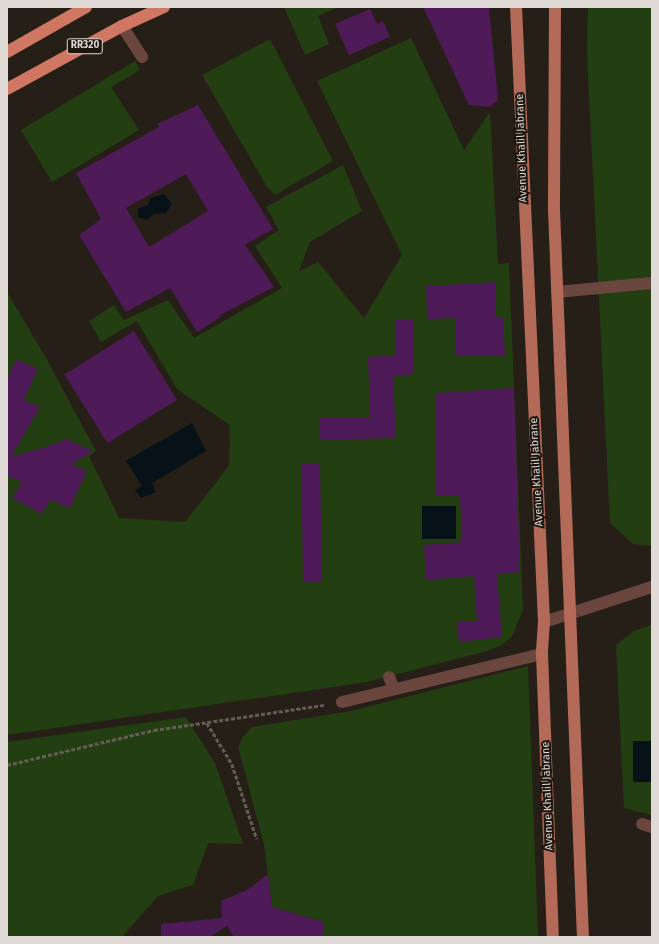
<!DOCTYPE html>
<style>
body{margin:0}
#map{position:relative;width:659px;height:944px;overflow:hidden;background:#261f17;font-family:"Fira Sans",sans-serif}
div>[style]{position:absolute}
.green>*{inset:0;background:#233f11}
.water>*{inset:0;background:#061118;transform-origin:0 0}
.building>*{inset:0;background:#4e1a57;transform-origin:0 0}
.path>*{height:2.5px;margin-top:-1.25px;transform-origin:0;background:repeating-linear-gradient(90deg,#635d56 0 4px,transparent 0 6px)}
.street>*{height:12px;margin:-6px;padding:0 6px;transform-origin:6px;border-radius:6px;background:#6a463e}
.primary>*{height:12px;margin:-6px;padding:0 6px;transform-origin:6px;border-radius:6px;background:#b36a58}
.highway>*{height:12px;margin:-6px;padding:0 6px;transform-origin:6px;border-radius:6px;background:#d07763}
span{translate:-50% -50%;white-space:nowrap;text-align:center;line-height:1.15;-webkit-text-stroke:4px #1d160e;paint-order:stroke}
.shield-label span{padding:1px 3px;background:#1d160e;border:1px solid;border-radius:3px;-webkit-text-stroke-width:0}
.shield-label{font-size:10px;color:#dfdad5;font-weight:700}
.street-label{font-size:11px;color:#dfdad5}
.frame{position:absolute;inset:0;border:8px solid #dfdad5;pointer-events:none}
</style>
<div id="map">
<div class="green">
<i style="clip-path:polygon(284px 7px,338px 7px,318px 16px,329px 44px,305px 55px)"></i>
<i style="clip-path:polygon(588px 7px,652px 7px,652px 546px,633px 544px,610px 523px,587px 53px)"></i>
<i style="clip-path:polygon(411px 38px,464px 150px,490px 112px,498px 264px,509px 263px,523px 610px,512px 636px,502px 645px,487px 651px,367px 682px,7px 735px,7px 292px,46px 358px,96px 451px,89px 456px,119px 518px,185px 522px,229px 466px,230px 425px,177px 389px,137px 321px,101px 342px,89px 321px,114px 305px,124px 320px,168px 300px,194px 338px,282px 288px,255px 246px,279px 230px,266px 207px,343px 165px,362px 211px,310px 242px,299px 271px,318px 262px,364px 318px,402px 255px,317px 81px)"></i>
<i style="clip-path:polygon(270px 39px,333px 161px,275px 195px,267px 187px,202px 75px)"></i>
<i style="clip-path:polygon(135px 61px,140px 70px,111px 87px,139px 130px,52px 182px,21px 130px)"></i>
<i style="clip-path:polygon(652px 625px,652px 815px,624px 808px,616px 645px,634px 631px)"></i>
<i style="clip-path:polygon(528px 666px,538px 937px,324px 937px,324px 922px,272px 907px,264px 844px,238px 747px,242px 738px,252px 727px,351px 711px)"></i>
<i style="clip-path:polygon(186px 717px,215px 763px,243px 844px,208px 843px,193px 885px,158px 896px,122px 937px,7px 937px,7px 742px)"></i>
</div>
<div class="water">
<i style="clip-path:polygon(164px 194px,172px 204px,166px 213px,154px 214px,147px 220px,138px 217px,138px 209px,148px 205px,151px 198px)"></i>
<i style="clip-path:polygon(192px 423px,206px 451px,152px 483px,156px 492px,141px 498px,135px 490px,142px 486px,126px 461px)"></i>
<i style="left:456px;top:506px;width:33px;height:34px;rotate:90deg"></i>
<i style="left:633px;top:741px;width:18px;height:41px"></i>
</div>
<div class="building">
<i style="clip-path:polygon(423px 7px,489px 7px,498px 100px,490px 107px,469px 105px)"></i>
<i style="clip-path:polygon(370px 9px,377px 24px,383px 21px,390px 37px,349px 55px,335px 24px)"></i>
<i style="clip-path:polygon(evenodd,198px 105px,273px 229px,245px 245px,274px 287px,220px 315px,221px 317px,197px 332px,170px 288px,126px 312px,79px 235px,101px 219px,76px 173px,159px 127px,157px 124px,198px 105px,186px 174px,208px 211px,149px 247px,126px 208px,186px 174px)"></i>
<i style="clip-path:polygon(495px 282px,496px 317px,503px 317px,505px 355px,455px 356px,456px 318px,427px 319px,426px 286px)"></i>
<i style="clip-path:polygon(396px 320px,414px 320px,414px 374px,393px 376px,396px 438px,320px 440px,319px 418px,370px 417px,368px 357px,396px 355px)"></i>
<i style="left:134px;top:331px;width:81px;height:82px;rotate:58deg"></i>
<i style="clip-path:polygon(16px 359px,38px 369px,24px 400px,40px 407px,11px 457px,61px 442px,64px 438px,93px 451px,72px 464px,87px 471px,70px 508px,50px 500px,42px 514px,12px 498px,22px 482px,7px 476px,7px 380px)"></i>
<i style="clip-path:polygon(514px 388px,520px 572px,497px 574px,502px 637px,459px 642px,457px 622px,477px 621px,474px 576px,426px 580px,424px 545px,462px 542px,460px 495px,435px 496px,436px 393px)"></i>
<i style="left:320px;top:463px;width:119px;height:19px;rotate:89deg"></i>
<i style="clip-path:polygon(268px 874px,272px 907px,324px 922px,324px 937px,234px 937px,227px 926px,209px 937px,161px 937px,161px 924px,222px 918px,221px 901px,247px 890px)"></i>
</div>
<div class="path">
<i style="left:207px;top:723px;width:48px;rotate:58.6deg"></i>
<i style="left:232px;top:764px;width:79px;rotate:71.6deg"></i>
<i style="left:7px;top:765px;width:151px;rotate:-13.4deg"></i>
<i style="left:154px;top:730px;width:172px;rotate:-8.4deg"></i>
</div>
<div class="street">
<i style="left:122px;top:26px;width:37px;rotate:57deg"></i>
<i style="left:557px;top:292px;width:95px;rotate:-5.4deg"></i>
<i style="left:544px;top:622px;width:114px;rotate:-18deg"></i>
<i style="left:389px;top:677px;width:13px;rotate:67deg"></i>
<i style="left:342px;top:702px;width:206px;rotate:-13.5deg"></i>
<i style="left:642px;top:824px;width:10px;rotate:17deg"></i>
</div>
<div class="primary">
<i style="left:516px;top:7px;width:616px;rotate:87.39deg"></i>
<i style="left:544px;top:622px;width:32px;rotate:94deg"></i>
<i style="left:542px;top:654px;width:283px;rotate:87.8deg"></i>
<i style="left:555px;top:7px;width:203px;rotate:90.3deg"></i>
<i style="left:554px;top:210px;width:728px;rotate:87.72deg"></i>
</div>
<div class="highway">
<i style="left:7px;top:52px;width:91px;rotate:-29.7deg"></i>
<i style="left:7px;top:89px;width:131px;rotate:-28.7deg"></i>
<i style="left:122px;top:26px;width:46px;rotate:-24.3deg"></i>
</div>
<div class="shield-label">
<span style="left:85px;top:46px">RR320</span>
</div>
<div class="street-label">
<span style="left:522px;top:148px;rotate:-92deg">Avenue Khalil Jabrane</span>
<span style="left:537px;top:472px;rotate:-93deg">Avenue Khalil Jabrane</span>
<span style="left:548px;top:796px;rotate:-92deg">Avenue Khalil Jabrane</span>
</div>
<div class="frame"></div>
</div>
